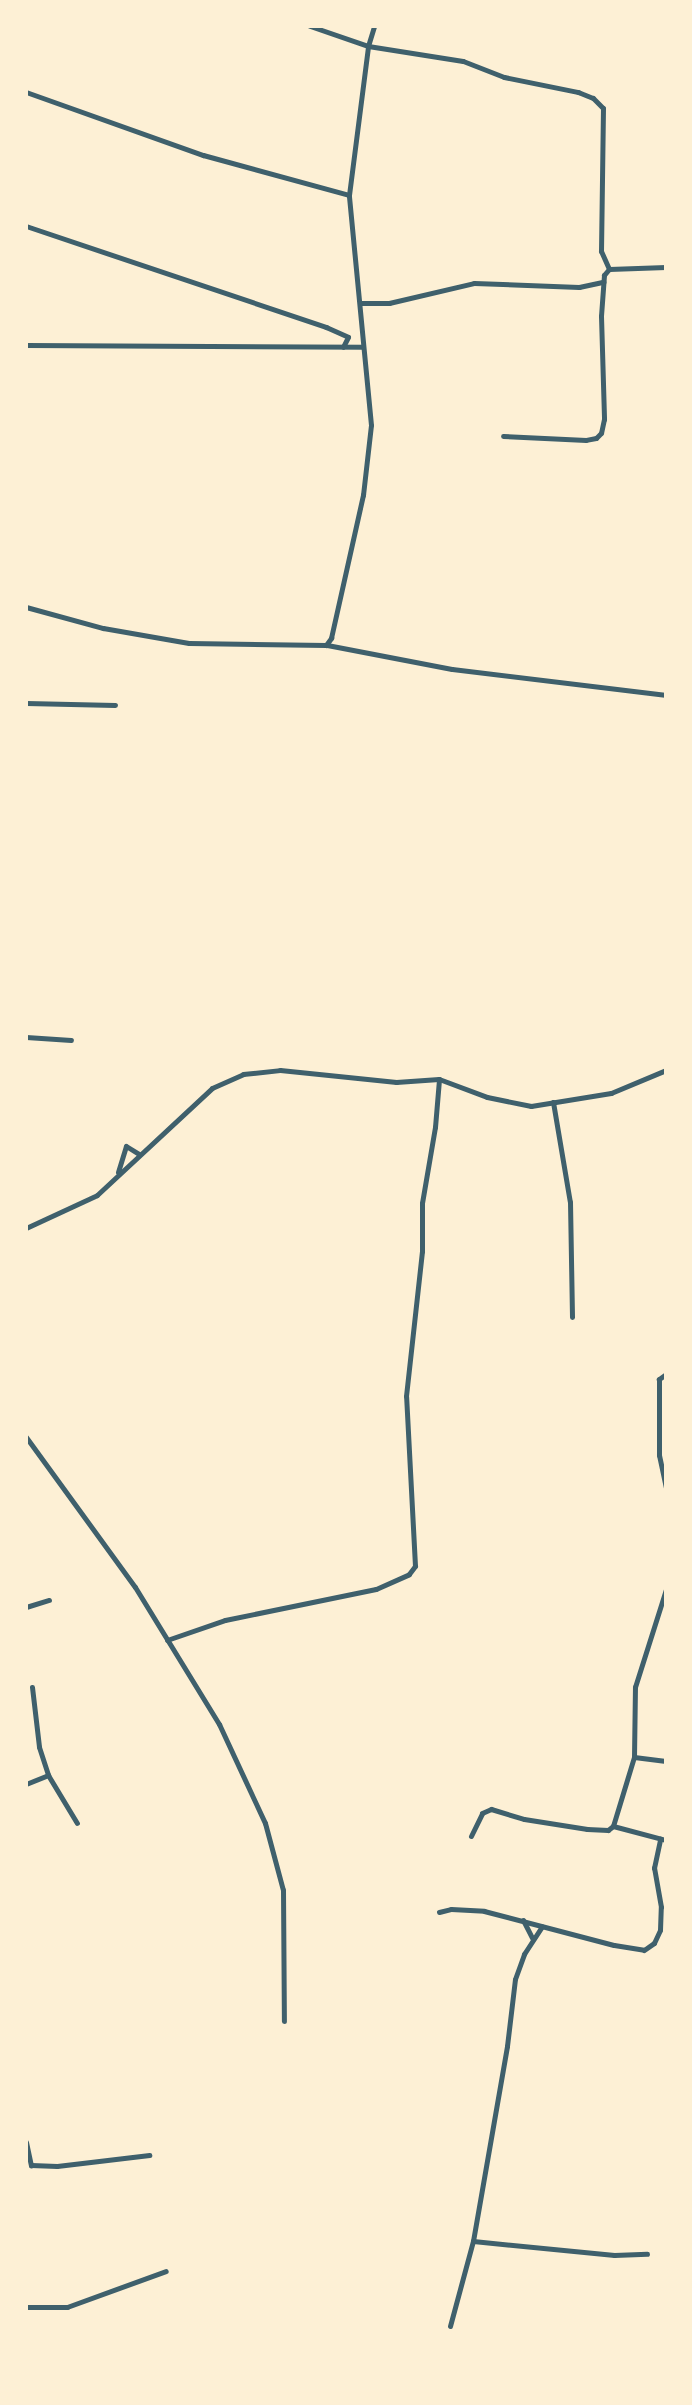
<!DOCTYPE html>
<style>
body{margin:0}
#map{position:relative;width:692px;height:2405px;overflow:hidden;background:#fdf0d5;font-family:Helvetica,sans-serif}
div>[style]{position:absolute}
.minor>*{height:5px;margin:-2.5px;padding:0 2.5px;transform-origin:2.5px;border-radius:2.5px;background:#3f606c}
span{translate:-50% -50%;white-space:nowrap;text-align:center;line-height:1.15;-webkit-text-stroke:8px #fdf0d5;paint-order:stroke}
.frame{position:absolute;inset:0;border:28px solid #fdf0d5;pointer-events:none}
</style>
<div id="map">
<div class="minor">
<i style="left:310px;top:26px;width:61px;rotate:19deg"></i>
<i style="left:368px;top:46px;width:96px;rotate:9deg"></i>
<i style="left:463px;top:61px;width:44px;rotate:21.3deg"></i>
<i style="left:504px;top:77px;width:76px;rotate:11.5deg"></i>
<i style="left:578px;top:92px;width:16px;rotate:22deg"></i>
<i style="left:593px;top:98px;width:14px;rotate:45deg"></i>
<i style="left:603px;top:108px;width:143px;rotate:90.8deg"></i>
<i style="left:601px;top:251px;width:20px;rotate:66deg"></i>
<i style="left:609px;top:269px;width:8px;rotate:130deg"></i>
<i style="left:604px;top:275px;width:41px;rotate:94.2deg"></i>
<i style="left:601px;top:316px;width:103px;rotate:88.3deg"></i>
<i style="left:604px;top:419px;width:14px;rotate:102deg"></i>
<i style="left:601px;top:433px;width:7px;rotate:135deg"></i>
<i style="left:596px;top:438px;width:10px;rotate:169deg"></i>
<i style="left:586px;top:440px;width:83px;rotate:-177.2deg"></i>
<i style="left:26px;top:92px;width:188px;rotate:19.6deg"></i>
<i style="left:203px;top:155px;width:151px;rotate:15.3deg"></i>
<i style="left:26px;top:226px;width:317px;rotate:18.6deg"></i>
<i style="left:326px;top:327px;width:24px;rotate:24deg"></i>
<i style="left:348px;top:337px;width:11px;rotate:117deg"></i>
<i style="left:609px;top:269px;width:57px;rotate:-2deg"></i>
<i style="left:360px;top:303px;width:29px"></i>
<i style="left:389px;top:303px;width:87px;rotate:-13.2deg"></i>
<i style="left:474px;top:283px;width:105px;rotate:2.2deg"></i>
<i style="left:579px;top:287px;width:25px;rotate:-12deg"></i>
<i style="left:26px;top:345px;width:337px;rotate:0.3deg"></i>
<i style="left:26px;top:607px;width:80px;rotate:15.3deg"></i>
<i style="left:103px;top:628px;width:87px;rotate:9.9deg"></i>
<i style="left:189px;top:643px;width:137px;rotate:0.8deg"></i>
<i style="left:326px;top:645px;width:9px;rotate:-54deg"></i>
<i style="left:331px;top:638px;width:147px;rotate:-77.4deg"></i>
<i style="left:363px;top:495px;width:70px;rotate:-83.5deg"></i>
<i style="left:371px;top:425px;width:231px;rotate:-95.5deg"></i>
<i style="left:349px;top:195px;width:150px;rotate:-82.7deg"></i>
<i style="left:368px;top:46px;width:21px;rotate:-73deg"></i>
<i style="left:327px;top:645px;width:127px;rotate:10.9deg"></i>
<i style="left:452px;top:669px;width:216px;rotate:6.9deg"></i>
<i style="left:26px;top:703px;width:89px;rotate:1.3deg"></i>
<i style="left:26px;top:1037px;width:45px;rotate:3.8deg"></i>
<i style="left:553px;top:1102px;width:101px;rotate:80.4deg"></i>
<i style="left:570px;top:1202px;width:115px;rotate:89deg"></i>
<i style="left:118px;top:1172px;width:27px;rotate:-73deg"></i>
<i style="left:126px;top:1146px;width:15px;rotate:32deg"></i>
<i style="left:26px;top:1228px;width:78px;rotate:-24.9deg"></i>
<i style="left:97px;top:1195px;width:157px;rotate:-42.9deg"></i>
<i style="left:212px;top:1088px;width:34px;rotate:-24deg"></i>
<i style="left:243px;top:1074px;width:37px;rotate:-6deg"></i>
<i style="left:280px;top:1070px;width:117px;rotate:5.9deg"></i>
<i style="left:396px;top:1082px;width:43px;rotate:-4deg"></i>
<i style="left:439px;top:1079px;width:51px;rotate:20.6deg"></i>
<i style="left:487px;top:1097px;width:45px;rotate:11.6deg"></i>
<i style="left:531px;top:1106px;width:81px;rotate:-9.2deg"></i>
<i style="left:611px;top:1093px;width:60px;rotate:-22.7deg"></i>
<i style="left:666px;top:1374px;width:9px;rotate:144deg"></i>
<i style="left:659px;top:1379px;width:76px;rotate:90deg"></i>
<i style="left:659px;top:1455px;width:33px;rotate:78deg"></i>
<i style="left:26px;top:1437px;width:185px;rotate:54deg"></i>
<i style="left:135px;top:1587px;width:161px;rotate:58.5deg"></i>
<i style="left:219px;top:1724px;width:109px;rotate:65.1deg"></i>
<i style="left:265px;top:1823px;width:69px;rotate:75deg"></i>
<i style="left:283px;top:1890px;width:131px;rotate:89.6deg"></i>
<i style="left:26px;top:1607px;width:24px;rotate:-17deg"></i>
<i style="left:167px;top:1640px;width:61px;rotate:-19deg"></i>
<i style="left:225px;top:1620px;width:154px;rotate:-11.6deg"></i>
<i style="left:376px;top:1589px;width:36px;rotate:-24deg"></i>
<i style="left:409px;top:1574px;width:10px;rotate:-53deg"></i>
<i style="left:415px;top:1566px;width:170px;rotate:-93deg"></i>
<i style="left:406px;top:1396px;width:146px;rotate:-83.7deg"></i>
<i style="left:422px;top:1251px;width:48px;rotate:-90deg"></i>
<i style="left:422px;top:1203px;width:77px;rotate:-80.3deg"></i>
<i style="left:435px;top:1127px;width:48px;rotate:-85.2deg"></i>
<i style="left:32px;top:1687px;width:60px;rotate:83.3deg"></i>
<i style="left:39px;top:1747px;width:29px;rotate:72deg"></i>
<i style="left:48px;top:1775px;width:56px;rotate:58.9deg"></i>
<i style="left:634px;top:1757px;width:32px;rotate:7deg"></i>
<i style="left:26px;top:1784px;width:24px;rotate:-22deg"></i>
<i style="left:613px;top:1826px;width:55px;rotate:14.8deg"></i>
<i style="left:471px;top:1836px;width:25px;rotate:-64deg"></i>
<i style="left:482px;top:1813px;width:10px;rotate:-24deg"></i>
<i style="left:491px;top:1809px;width:34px;rotate:17deg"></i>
<i style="left:524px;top:1819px;width:64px;rotate:9deg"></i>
<i style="left:587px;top:1829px;width:21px;rotate:3deg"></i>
<i style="left:608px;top:1830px;width:6px;rotate:-39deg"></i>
<i style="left:613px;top:1826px;width:72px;rotate:-73.1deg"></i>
<i style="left:634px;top:1757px;width:70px;rotate:-89.2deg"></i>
<i style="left:635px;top:1687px;width:103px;rotate:-72.4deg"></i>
<i style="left:439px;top:1912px;width:12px;rotate:-14deg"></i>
<i style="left:451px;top:1909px;width:33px;rotate:3deg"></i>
<i style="left:484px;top:1911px;width:134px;rotate:14.7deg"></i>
<i style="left:614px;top:1945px;width:30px;rotate:9deg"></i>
<i style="left:644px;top:1950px;width:12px;rotate:-35deg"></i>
<i style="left:654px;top:1943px;width:14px;rotate:-65deg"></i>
<i style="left:660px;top:1930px;width:23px;rotate:-88deg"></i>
<i style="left:661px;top:1907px;width:40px;rotate:-100deg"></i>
<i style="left:654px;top:1868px;width:30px;rotate:-78deg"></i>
<i style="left:523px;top:1920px;width:20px;rotate:63deg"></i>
<i style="left:26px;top:2142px;width:24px;rotate:78deg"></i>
<i style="left:31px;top:2165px;width:26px;rotate:2deg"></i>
<i style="left:57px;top:2166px;width:93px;rotate:-6.8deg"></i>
<i style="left:473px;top:2241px;width:142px;rotate:5.7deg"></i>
<i style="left:614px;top:2255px;width:33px;rotate:-2deg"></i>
<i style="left:26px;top:2307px;width:41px"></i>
<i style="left:67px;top:2307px;width:105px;rotate:-20deg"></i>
<i style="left:450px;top:2326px;width:88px;rotate:-74.9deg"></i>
<i style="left:473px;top:2241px;width:198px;rotate:-80.1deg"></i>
<i style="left:507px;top:2046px;width:67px;rotate:-83.2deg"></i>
<i style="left:515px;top:1979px;width:27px;rotate:-70deg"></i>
<i style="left:524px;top:1954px;width:33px;rotate:-57deg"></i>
</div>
<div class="frame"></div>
</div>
